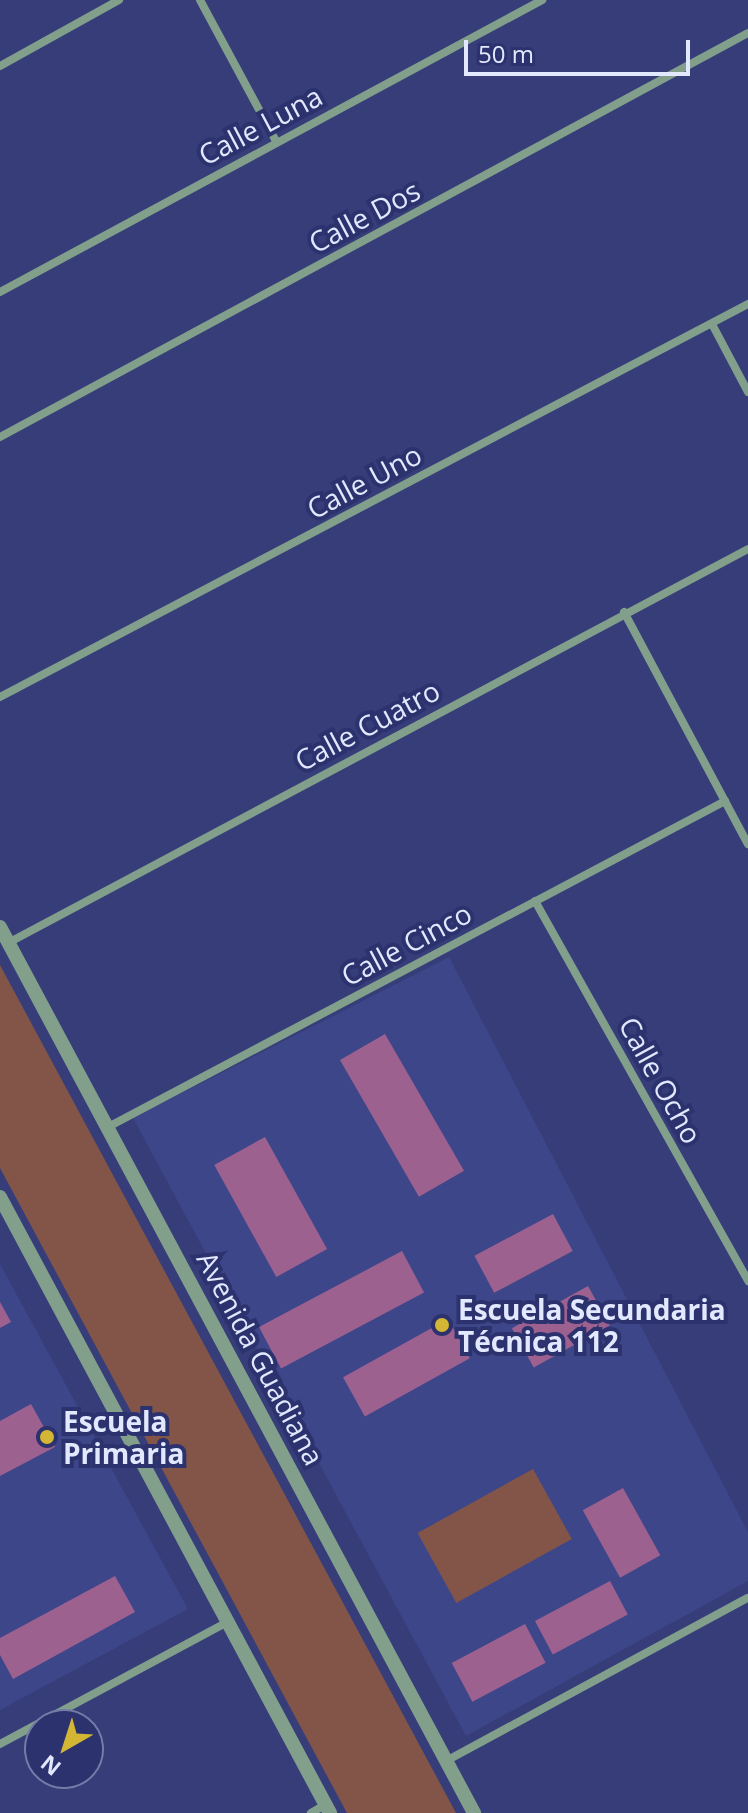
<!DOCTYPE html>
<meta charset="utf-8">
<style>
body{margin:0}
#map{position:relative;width:748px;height:1813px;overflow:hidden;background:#363d79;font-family:"Open Sans",sans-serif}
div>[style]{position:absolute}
.built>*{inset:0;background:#3d4689}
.green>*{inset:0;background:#835549;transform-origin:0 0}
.building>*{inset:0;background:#9d6190;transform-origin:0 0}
.minor>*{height:8px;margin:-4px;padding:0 4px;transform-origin:4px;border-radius:4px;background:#819f8b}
.tertiary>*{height:14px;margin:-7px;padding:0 7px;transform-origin:7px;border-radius:7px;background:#819f8b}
.dots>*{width:22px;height:22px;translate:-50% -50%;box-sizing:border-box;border:4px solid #2c326d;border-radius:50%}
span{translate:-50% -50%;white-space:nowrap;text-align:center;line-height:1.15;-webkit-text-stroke:8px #2c326d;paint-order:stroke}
.street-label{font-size:28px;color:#e2e8fe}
.poi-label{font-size:28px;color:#e2e8fe;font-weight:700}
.left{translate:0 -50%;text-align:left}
.north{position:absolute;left:24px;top:1709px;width:80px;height:80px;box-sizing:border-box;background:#2c326d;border:2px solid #757ba7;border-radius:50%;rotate:219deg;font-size:22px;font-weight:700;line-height:32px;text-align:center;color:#e2e8fe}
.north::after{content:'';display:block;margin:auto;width:28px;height:36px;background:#d4b635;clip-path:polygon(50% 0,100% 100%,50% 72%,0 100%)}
.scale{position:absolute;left:464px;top:40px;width:226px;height:36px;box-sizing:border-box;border:4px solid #e2e8fe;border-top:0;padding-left:10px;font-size:24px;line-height:28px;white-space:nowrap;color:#e2e8fe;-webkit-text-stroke:6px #2c326d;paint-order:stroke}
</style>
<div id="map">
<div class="built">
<i style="clip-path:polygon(449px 957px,748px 1532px,748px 1581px,466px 1736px,133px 1118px)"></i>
<i style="clip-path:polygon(0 1264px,188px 1609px,0 1710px)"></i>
</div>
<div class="green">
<i style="clip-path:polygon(0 965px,456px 1813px,347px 1813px,0 1168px)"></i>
<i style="left:533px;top:1469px;width:80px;height:132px;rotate:61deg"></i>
</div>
<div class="building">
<i style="left:385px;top:1034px;width:158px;height:52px;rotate:60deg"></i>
<i style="left:265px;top:1137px;width:128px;height:58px;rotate:61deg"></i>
<i style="left:553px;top:1214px;width:42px;height:89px;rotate:62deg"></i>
<i style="left:402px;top:1251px;width:47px;height:162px;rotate:62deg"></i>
<i style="left:588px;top:1286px;width:45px;height:87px;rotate:61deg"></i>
<i style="clip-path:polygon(0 1302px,11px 1322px,0 1328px)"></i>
<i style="left:448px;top:1319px;width:45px;height:120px;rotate:61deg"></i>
<i style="clip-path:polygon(31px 1404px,55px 1447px,0 1476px,0 1421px)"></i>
<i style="left:623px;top:1488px;width:77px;height:46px;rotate:61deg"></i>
<i style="clip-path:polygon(115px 1576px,135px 1612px,13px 1679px,0 1655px,0 1638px)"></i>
<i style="left:610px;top:1581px;width:38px;height:85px;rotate:62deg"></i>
<i style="left:525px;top:1624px;width:44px;height:83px;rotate:62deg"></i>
</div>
<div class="minor">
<i style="left:200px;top:0;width:160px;rotate:61.7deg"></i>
<i style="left:0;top:66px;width:136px;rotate:-29deg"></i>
<i style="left:0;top:292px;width:616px;rotate:-28.31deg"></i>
<i style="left:712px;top:324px;width:77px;rotate:62.1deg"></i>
<i style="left:0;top:437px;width:850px;rotate:-28.37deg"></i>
<i style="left:624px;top:612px;width:263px;rotate:61.9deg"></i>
<i style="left:0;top:697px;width:845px;rotate:-27.72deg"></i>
<i style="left:535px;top:901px;width:436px;rotate:60.7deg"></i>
<i style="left:8px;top:943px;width:838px;rotate:-28.03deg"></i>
<i style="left:108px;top:1127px;width:698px;rotate:-27.85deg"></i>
<i style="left:0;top:1744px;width:256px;rotate:-28.2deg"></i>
<i style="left:446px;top:1761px;width:343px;rotate:-28.4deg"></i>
<i style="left:311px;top:1813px;width:16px;rotate:-30deg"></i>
</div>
<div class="tertiary">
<i style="left:0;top:927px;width:1005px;rotate:61.85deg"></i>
<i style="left:0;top:1197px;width:699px;rotate:61.82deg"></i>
</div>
<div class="dots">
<i style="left:442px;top:1325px;background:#d4b635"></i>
<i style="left:47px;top:1437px;background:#d4b635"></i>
</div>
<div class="street-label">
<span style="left:260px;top:125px;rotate:-28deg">Calle Luna</span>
<span style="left:364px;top:216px;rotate:-28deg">Calle Dos</span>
<span style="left:364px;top:481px;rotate:-28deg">Calle Uno</span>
<span style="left:367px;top:725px;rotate:-28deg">Calle Cuatro</span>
<span style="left:406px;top:944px;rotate:-28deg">Calle Cinco</span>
<span style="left:661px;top:1080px;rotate:61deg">Calle Ocho</span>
<span style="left:261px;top:1358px;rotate:62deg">Avenida Guadiana</span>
</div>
<div class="poi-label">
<span class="left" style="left:458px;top:1325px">Escuela Secundaria<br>Técnica 112</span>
<span class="left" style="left:63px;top:1437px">Escuela<br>Primaria</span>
</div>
<div class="north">N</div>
<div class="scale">50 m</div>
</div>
